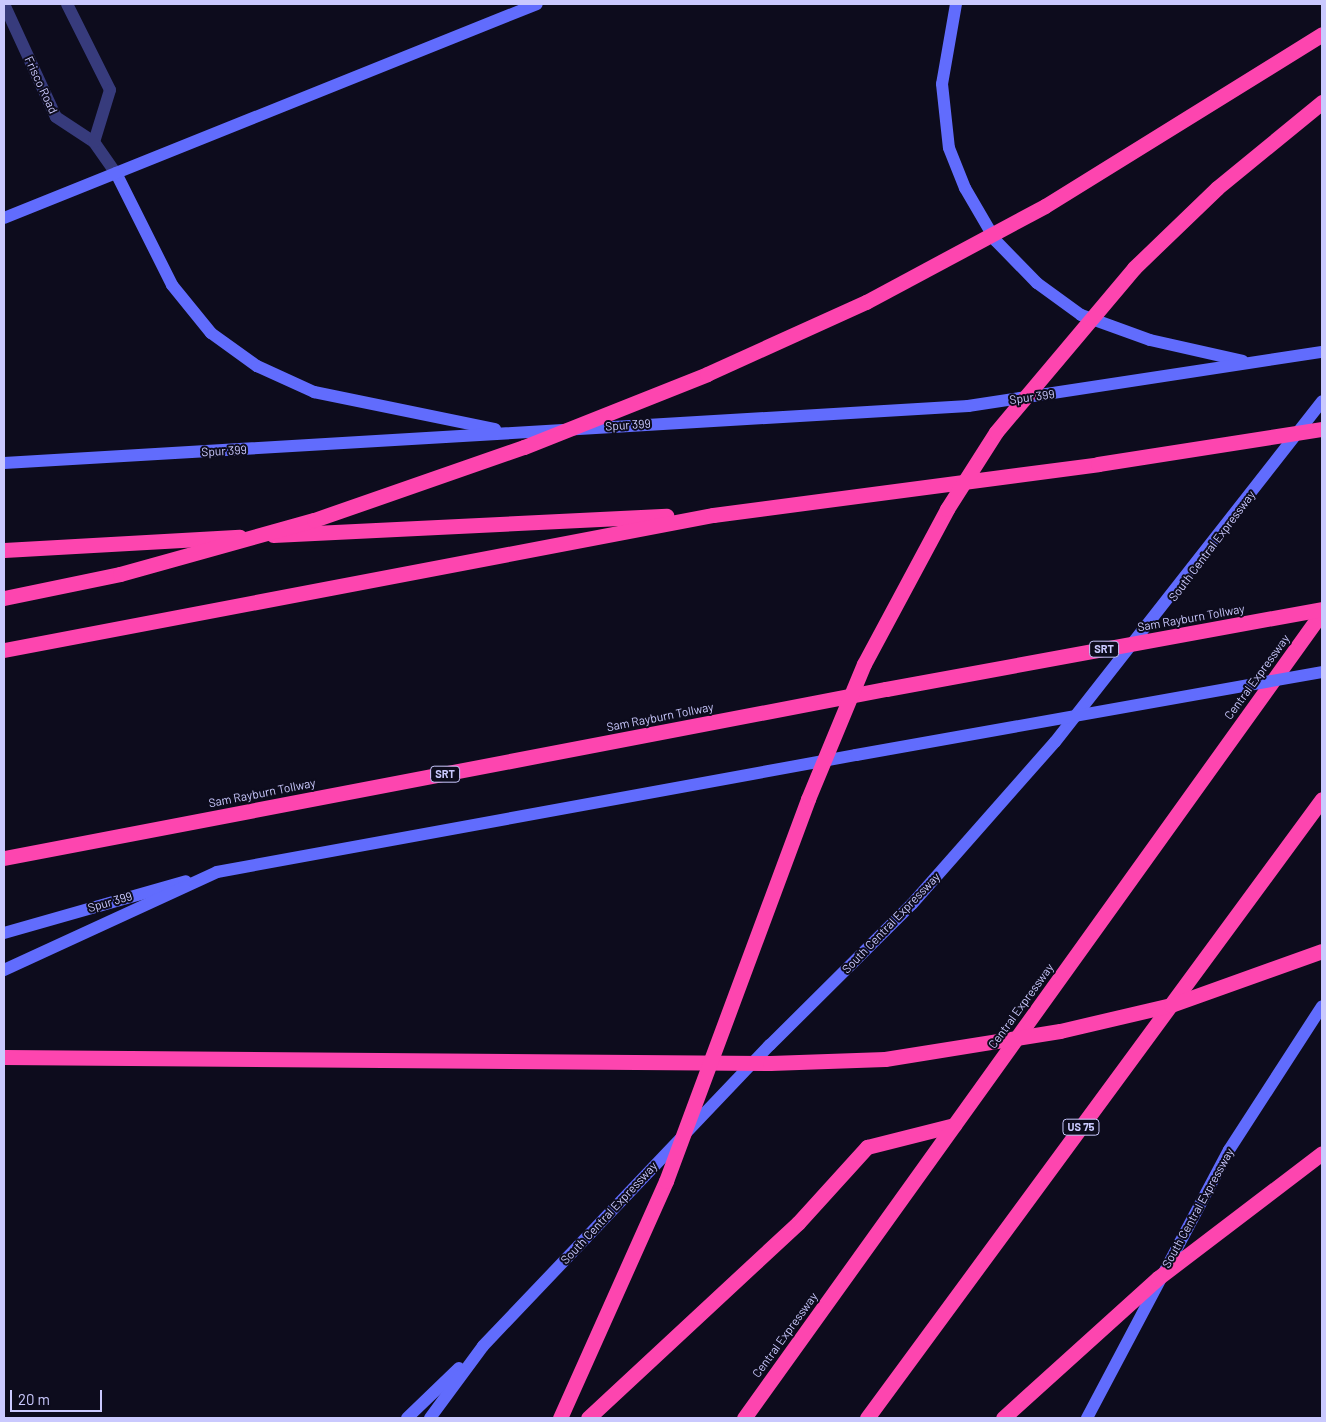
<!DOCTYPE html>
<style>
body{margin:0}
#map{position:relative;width:1326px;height:1422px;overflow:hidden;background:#0d0c1d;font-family:Barlow,sans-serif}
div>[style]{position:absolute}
.street>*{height:12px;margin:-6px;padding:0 6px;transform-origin:6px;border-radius:6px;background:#373b7c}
.secondary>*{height:12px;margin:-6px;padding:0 6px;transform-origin:6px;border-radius:6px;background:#616cfd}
.highway>*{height:15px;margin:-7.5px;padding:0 7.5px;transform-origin:7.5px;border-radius:7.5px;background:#fd45af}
.secondary-bridge>*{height:12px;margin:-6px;padding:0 6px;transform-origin:6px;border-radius:6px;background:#616cfd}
.highway-bridge>*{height:15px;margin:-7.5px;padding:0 7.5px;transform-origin:7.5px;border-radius:7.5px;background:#fd45af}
span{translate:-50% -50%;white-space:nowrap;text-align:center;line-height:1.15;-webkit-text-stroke:4px #0d0c1d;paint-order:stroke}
.shield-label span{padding:1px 4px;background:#0d0c1d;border:1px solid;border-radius:4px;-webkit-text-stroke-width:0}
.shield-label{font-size:11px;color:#cac9fe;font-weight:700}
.street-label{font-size:12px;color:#cac9fe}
.frame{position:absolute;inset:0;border:5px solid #cac9fe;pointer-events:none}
.scale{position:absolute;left:10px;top:1390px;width:92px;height:22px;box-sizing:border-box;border:2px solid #cac9fe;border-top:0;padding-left:6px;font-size:15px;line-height:18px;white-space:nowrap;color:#cac9fe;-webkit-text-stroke:4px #0d0c1d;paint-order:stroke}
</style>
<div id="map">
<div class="street">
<i style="left:4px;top:4px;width:124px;rotate:65.3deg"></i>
<i style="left:56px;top:117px;width:45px;rotate:33.3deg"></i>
<i style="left:94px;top:142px;width:38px;rotate:55deg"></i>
<i style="left:67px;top:4px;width:96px;rotate:63.4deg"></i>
<i style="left:110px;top:90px;width:54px;rotate:107.1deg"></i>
</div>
<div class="secondary">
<i style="left:956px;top:4px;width:81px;rotate:99.9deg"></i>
<i style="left:942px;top:84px;width:64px;rotate:83.8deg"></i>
<i style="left:949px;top:148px;width:43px;rotate:68.2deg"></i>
<i style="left:965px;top:188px;width:61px;rotate:59.7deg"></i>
<i style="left:996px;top:241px;width:59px;rotate:45.7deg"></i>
<i style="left:1037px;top:283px;width:54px;rotate:36deg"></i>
<i style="left:1081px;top:315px;width:73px;rotate:19.9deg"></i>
<i style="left:1150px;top:340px;width:95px;rotate:12.7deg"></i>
<i style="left:116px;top:173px;width:125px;rotate:63.4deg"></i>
<i style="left:172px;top:285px;width:62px;rotate:50.9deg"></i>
<i style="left:211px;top:333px;width:57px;rotate:35.7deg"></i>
<i style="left:257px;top:366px;width:63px;rotate:24.5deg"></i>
<i style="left:314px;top:392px;width:185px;rotate:11.6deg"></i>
<i style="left:4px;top:218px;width:574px;rotate:-21.88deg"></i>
<i style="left:4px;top:463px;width:966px;rotate:-3.38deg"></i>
<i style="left:968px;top:406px;width:358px;rotate:-8.7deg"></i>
<i style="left:4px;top:933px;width:189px;rotate:-15.9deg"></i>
<i style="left:4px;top:970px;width:234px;rotate:-24.7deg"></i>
<i style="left:217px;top:872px;width:650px;rotate:-10.38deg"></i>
<i style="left:407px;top:1418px;width:72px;rotate:-43.9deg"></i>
<i style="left:430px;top:1418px;width:89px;rotate:-53.6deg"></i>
<i style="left:483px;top:1346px;width:416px;rotate:-46.4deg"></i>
<i style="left:770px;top:1045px;width:200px;rotate:-44.8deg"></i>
<i style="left:912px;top:904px;width:216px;rotate:-48.6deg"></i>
<i style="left:1055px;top:742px;width:433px;rotate:-51.9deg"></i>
<i style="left:1087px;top:1418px;width:303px;rotate:-62.1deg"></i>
<i style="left:1229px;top:1150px;width:171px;rotate:-57.1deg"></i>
</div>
<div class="highway">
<i style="left:273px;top:535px;width:394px;rotate:-2.8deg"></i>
<i style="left:4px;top:550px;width:236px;rotate:-3.2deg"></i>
<i style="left:4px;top:650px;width:722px;rotate:-10.78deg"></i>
<i style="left:713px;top:515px;width:388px;rotate:-7.5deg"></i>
<i style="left:4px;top:858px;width:898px;rotate:-10.85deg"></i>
<i style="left:560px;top:1418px;width:260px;rotate:-65.9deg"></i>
<i style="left:588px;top:1418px;width:287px;rotate:-42.9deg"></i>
<i style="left:798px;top:1223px;width:103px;rotate:-47.8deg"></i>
<i style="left:867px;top:1147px;width:90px;rotate:-14.2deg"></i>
<i style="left:744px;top:1418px;width:992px;rotate:-54.35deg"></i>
<i style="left:867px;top:1418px;width:768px;rotate:-53.68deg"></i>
</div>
<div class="secondary-bridge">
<i style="left:856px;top:755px;width:473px;rotate:-10.1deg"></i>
</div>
<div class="highway-bridge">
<i style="left:1098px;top:464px;width:227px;rotate:-8.9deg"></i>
<i style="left:4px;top:598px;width:118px;rotate:-11.7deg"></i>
<i style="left:120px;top:574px;width:201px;rotate:-15.6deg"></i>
<i style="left:314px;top:520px;width:222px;rotate:-19.2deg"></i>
<i style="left:524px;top:447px;width:197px;rotate:-21.7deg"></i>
<i style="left:707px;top:374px;width:175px;rotate:-24.4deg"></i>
<i style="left:866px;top:302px;width:203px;rotate:-28.2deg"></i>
<i style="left:1045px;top:206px;width:326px;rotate:-31.8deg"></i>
<i style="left:886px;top:689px;width:443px;rotate:-10.4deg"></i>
<i style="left:4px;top:1057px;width:766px;rotate:0.45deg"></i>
<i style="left:770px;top:1063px;width:115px;rotate:-2deg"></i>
<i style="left:885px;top:1059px;width:177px;rotate:-9.1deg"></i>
<i style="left:1060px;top:1031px;width:114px;rotate:-13.2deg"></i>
<i style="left:1171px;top:1005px;width:160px;rotate:-19.7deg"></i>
<i style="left:666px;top:1181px;width:408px;rotate:-69.6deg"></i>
<i style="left:808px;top:799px;width:146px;rotate:-67.5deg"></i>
<i style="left:864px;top:664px;width:176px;rotate:-61.8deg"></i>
<i style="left:947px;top:509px;width:91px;rotate:-57.5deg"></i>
<i style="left:996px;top:432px;width:214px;rotate:-49.9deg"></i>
<i style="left:1134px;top:268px;width:115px;rotate:-43.9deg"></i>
<i style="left:1217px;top:188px;width:136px;rotate:-39.3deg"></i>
<i style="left:1003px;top:1418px;width:209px;rotate:-42.1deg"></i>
<i style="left:1158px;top:1278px;width:206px;rotate:-37.3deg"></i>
</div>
<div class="shield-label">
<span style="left:1104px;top:649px">SRT</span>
<span style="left:445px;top:774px">SRT</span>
<span style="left:1081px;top:1127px">US 75</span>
</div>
<div class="street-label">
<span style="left:41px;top:85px;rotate:65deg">Frisco Road</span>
<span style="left:1032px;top:397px;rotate:-8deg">Spur 399</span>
<span style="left:628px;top:425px;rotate:-4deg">Spur 399</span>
<span style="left:224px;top:451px;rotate:-3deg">Spur 399</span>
<span style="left:1212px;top:546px;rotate:-53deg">South Central Expressway</span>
<span style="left:1191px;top:618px;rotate:-10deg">Sam Rayburn Tollway</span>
<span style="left:1257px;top:677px;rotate:-54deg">Central Expressway</span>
<span style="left:660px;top:717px;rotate:-11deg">Sam Rayburn Tollway</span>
<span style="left:262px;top:793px;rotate:-11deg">Sam Rayburn Tollway</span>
<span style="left:110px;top:902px;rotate:-16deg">Spur 399</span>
<span style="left:891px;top:923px;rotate:-46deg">South Central Expressway</span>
<span style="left:1021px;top:1006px;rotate:-54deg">Central Expressway</span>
<span style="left:1198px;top:1208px;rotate:-61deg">South Central Expressway</span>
<span style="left:609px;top:1213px;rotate:-47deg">South Central Expressway</span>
<span style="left:785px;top:1335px;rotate:-54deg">Central Expressway</span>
</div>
<div class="frame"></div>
<div class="scale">20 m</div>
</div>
